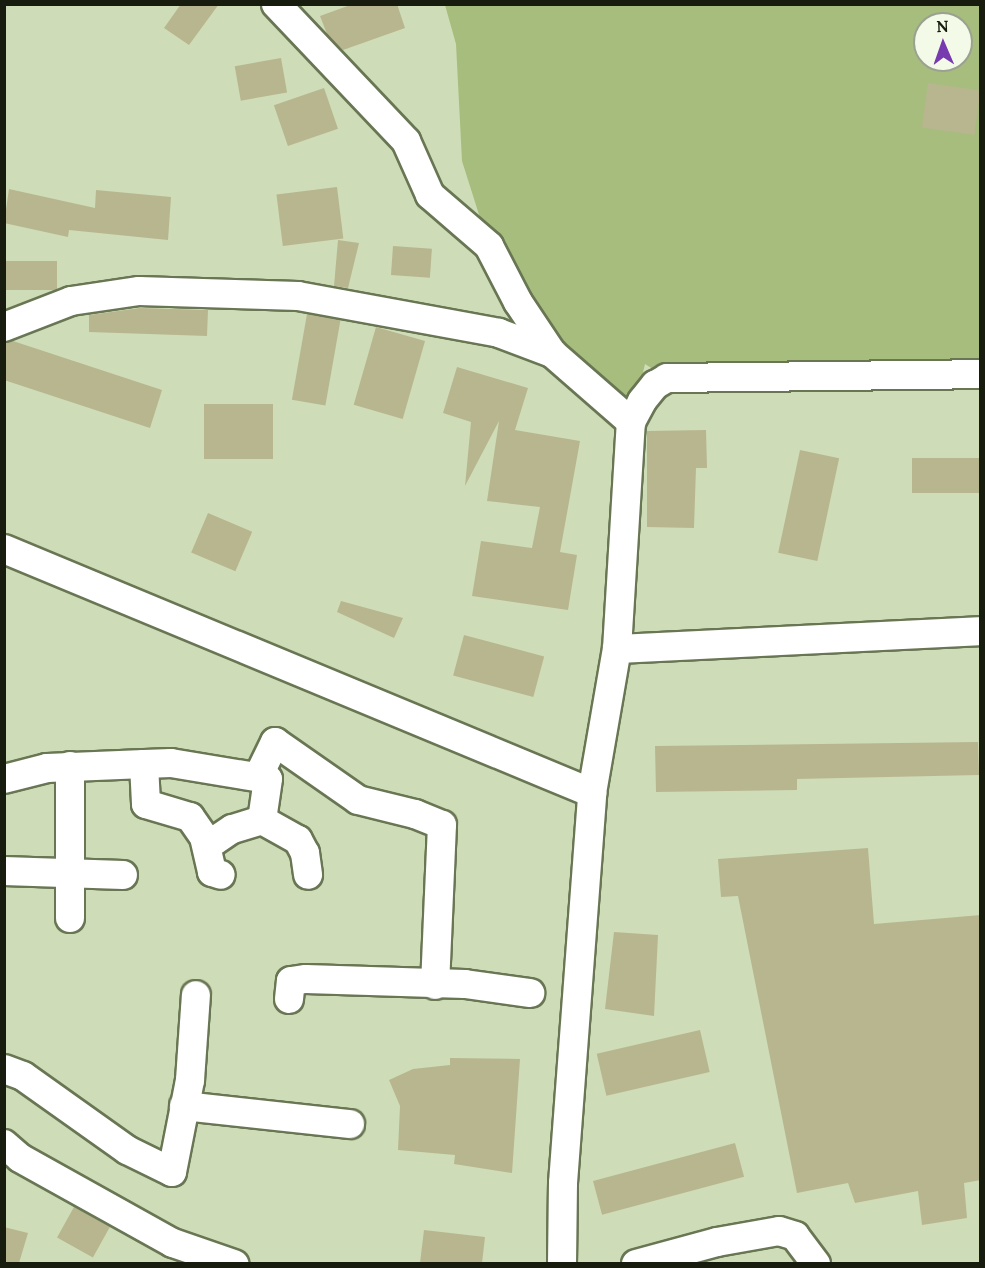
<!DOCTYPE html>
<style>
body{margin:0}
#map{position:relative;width:985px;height:1268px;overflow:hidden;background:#ceddb7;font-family:Lora,serif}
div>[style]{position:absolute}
.green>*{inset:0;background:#a6bd7d}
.building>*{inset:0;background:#b8b68f;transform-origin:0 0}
.roads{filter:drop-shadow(2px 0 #697654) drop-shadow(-2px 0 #697654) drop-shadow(0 2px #697654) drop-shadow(0 -2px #697654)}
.minor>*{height:28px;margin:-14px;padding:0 14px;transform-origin:14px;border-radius:14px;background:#fff}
span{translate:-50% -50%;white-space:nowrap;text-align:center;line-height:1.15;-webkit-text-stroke:5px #f3fae7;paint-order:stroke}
.frame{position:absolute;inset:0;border:6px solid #171c0e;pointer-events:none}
.north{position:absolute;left:913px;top:12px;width:60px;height:60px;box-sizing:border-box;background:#f3fae7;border:2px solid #9ba190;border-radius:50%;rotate:358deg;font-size:16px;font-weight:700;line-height:24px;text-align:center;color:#171c0e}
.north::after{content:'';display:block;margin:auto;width:21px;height:27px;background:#783aaf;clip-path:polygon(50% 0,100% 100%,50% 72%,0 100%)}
</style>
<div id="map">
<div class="green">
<i style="clip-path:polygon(evenodd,445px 5px,980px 5px,980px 374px,667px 378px,645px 364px,631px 422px,552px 353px,489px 246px,462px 161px,456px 44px,445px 5px,925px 24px,961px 24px,961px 60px,925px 60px,925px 24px)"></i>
</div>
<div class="building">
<i style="clip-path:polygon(181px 4px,219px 4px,189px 45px,164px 28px)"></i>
<i style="clip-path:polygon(353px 4px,397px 4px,405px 28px,343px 50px,327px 34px,320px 16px)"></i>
<i style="left:281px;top:58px;width:35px;height:47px;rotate:80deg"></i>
<i style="left:928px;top:83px;width:53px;height:45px;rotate:8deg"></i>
<i style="left:324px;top:88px;width:43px;height:53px;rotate:71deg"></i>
<i style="left:337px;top:187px;width:52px;height:61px;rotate:83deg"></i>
<i style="clip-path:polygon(9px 189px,95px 208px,96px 190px,171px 197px,168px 240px,69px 230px,68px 237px,4px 223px)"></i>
<i style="clip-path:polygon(338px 240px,359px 243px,348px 288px,334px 286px)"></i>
<i style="left:393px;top:246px;width:39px;height:29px;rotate:4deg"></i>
<i style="left:4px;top:261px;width:53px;height:29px"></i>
<i style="clip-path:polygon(140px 308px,208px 310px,207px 336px,89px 332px,89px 315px)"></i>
<i style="left:307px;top:314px;width:34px;height:87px;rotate:10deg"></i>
<i style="left:376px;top:327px;width:51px;height:81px;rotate:16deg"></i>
<i style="clip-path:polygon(13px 341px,162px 390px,150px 428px,4px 380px,4px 343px)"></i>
<i style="clip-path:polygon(457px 367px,528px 388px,515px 430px,580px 441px,560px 552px,577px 555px,568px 610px,472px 596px,481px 541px,532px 548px,540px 507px,487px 501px,499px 421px,465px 486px,471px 422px,443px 413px)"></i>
<i style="left:273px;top:404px;width:55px;height:69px;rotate:90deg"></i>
<i style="clip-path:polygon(706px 430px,707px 468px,696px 468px,694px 528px,647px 527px,647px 431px)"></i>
<i style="left:800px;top:450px;width:40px;height:105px;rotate:12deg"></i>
<i style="left:981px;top:458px;width:35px;height:69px;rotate:90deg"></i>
<i style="left:208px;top:513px;width:48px;height:43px;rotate:23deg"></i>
<i style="clip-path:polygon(341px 601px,403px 618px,394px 638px,337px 612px)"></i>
<i style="left:464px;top:635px;width:83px;height:42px;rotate:15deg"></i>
<i style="clip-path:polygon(978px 742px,979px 775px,797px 779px,797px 790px,656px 792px,655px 746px)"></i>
<i style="clip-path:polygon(868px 848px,874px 924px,981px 915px,981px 1180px,964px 1183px,967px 1218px,922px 1225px,918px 1191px,855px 1203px,848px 1183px,797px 1193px,738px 896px,721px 897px,718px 859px)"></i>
<i style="clip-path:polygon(614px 932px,658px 935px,654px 1016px,605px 1009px)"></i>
<i style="left:700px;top:1030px;width:43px;height:106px;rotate:77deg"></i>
<i style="clip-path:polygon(450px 1058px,520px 1059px,512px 1173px,454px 1164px,455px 1155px,398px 1150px,400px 1106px,389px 1080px,413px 1069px,450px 1065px)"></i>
<i style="left:735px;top:1143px;width:35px;height:147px;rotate:75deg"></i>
<i style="left:74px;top:1207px;width:41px;height:35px;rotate:29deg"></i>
<i style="clip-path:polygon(4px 1227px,28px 1233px,19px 1263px,4px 1263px)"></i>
<i style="clip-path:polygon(424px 1230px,485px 1237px,482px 1263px,420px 1263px)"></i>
</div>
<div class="roads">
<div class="minor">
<i style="left:276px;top:4px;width:189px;rotate:46.5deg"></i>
<i style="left:406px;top:141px;width:59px;rotate:66deg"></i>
<i style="left:430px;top:195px;width:78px;rotate:40.8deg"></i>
<i style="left:489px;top:246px;width:63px;rotate:62.6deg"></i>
<i style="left:518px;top:302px;width:61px;rotate:56.3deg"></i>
<i style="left:552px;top:353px;width:105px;rotate:41.1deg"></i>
<i style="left:4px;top:327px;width:72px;rotate:-21.2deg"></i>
<i style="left:71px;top:301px;width:69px;rotate:-8.4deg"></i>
<i style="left:139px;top:291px;width:159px;rotate:1.8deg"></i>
<i style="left:298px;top:296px;width:204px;rotate:10.4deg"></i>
<i style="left:499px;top:333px;width:57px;rotate:20.7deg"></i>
<i style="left:4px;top:549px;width:637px;rotate:22.54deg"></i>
<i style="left:617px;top:649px;width:363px;rotate:-2.8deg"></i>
<i style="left:144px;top:764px;width:27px;rotate:-2deg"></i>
<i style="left:171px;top:763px;width:98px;rotate:9.4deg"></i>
<i style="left:268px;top:779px;width:41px;rotate:98.3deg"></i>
<i style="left:262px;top:820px;width:31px;rotate:163deg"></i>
<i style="left:232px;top:829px;width:30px;rotate:146deg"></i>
<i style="left:70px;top:766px;width:152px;rotate:90deg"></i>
<i style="left:258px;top:777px;width:39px;rotate:-64deg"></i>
<i style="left:275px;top:742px;width:101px;rotate:34.9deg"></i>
<i style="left:358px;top:800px;width:59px;rotate:13.8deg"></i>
<i style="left:415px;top:814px;width:29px;rotate:22deg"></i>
<i style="left:442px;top:825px;width:160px;rotate:92.5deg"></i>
<i style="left:4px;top:779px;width:44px;rotate:-14.3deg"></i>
<i style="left:47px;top:768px;width:97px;rotate:-2.4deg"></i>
<i style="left:144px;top:764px;width:40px;rotate:87.1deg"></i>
<i style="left:146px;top:804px;width:46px;rotate:16.5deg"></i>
<i style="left:190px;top:817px;width:24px;rotate:55deg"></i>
<i style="left:204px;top:837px;width:36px;rotate:77deg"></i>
<i style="left:212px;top:872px;width:9px;rotate:18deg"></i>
<i style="left:262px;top:820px;width:41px;rotate:29.1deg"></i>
<i style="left:298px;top:840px;width:15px;rotate:62deg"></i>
<i style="left:305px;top:853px;width:22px;rotate:82deg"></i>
<i style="left:4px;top:871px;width:119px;rotate:1.9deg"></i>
<i style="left:289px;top:999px;width:18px;rotate:-84deg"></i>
<i style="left:291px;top:981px;width:15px;rotate:-8deg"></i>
<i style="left:306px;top:979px;width:159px;rotate:1.8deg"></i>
<i style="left:465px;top:984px;width:66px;rotate:7.9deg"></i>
<i style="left:4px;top:1069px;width:20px;rotate:20deg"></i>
<i style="left:23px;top:1076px;width:128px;rotate:35.4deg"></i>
<i style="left:127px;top:1150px;width:50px;rotate:26.1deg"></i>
<i style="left:172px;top:1172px;width:94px;rotate:-78.9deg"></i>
<i style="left:190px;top:1080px;width:85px;rotate:-86deg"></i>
<i style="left:184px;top:1106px;width:167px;rotate:6.2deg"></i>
<i style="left:4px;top:1144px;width:21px;rotate:41deg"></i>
<i style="left:20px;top:1158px;width:175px;rotate:29.1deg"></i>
<i style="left:173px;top:1243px;width:65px;rotate:19deg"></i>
<i style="left:562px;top:1264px;width:81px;rotate:-89.3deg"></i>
<i style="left:563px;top:1183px;width:391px;rotate:-85.7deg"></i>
<i style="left:592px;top:793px;width:146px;rotate:-80.2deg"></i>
<i style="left:617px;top:649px;width:227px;rotate:-86.5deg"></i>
<i style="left:631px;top:422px;width:24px;rotate:-62deg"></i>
<i style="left:642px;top:401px;width:21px;rotate:-51deg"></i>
<i style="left:655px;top:385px;width:14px;rotate:-30deg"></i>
<i style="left:667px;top:378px;width:313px;rotate:-0.7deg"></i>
<i style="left:636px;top:1264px;width:84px;rotate:-15.2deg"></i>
<i style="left:717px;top:1242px;width:63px;rotate:-10.1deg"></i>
<i style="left:779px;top:1231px;width:17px;rotate:17deg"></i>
<i style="left:795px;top:1236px;width:35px;rotate:53deg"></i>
</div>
</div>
<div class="frame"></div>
<div class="north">N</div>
</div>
